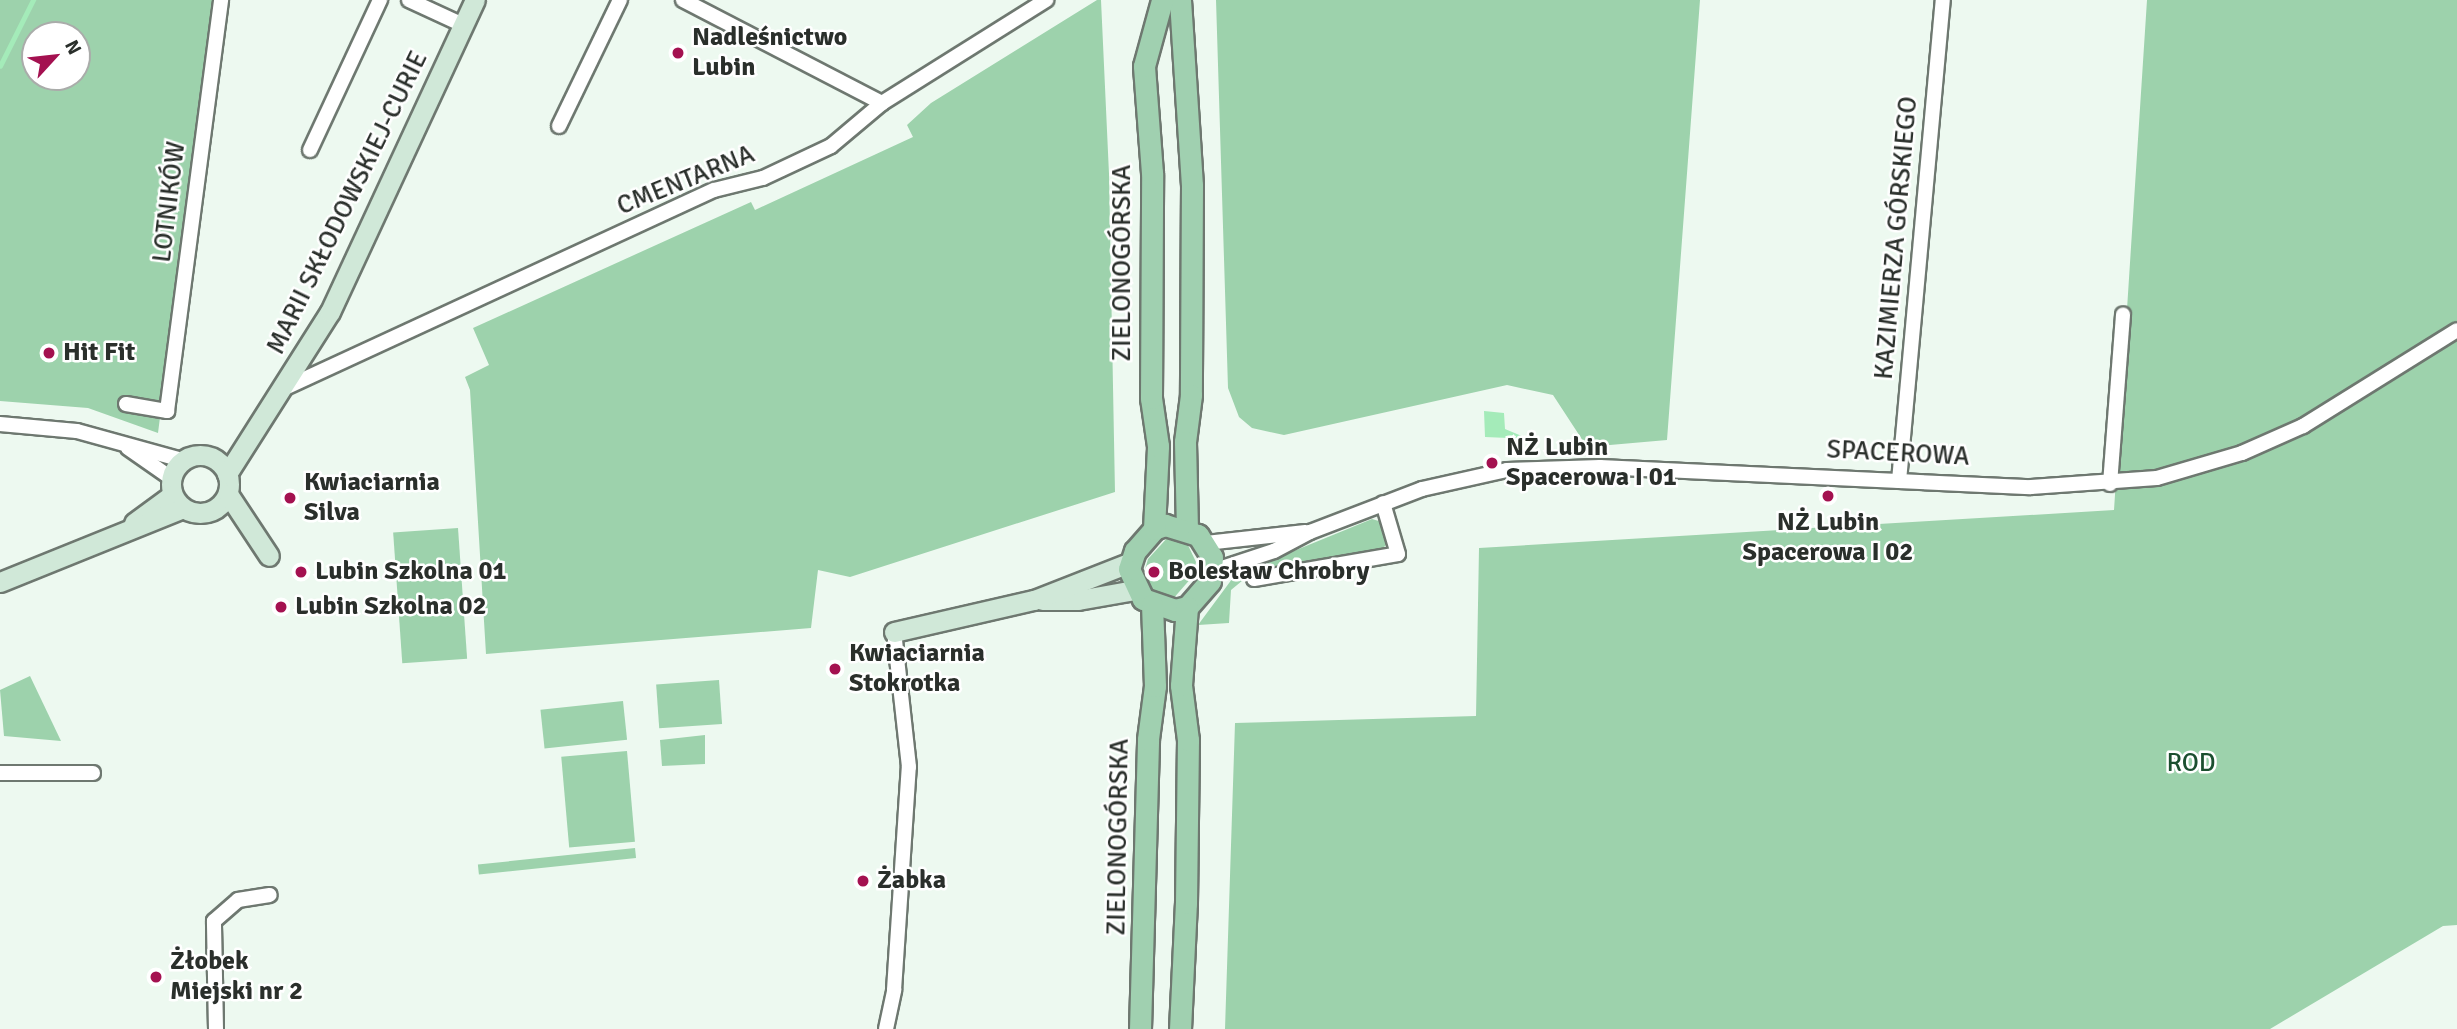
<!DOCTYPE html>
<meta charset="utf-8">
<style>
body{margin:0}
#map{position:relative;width:2457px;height:1029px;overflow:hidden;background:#edf9f0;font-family:Signika,sans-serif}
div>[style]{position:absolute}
.green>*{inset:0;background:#9dd2ac;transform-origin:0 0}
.water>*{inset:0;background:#a4ebb9}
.stream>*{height:4.5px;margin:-2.25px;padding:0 2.25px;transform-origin:2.25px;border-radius:2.25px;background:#a4ebb9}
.roads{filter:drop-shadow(2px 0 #6e7870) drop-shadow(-2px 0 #6e7870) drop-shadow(0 2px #6e7870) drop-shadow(0 -2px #6e7870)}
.street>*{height:14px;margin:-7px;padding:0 7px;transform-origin:7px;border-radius:7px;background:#fff}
.secondary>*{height:19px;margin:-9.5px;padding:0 9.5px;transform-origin:9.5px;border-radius:9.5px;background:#d0e8d8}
.secondary>.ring{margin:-9.5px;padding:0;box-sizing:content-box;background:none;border:19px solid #d0e8d8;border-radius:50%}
.primary>*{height:21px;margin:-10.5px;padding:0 10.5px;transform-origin:10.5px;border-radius:10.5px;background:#a0d0b0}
.dots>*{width:19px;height:19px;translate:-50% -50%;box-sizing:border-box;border:4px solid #fff;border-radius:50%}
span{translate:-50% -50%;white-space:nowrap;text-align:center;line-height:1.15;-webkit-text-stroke:5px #fff;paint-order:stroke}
.poi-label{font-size:26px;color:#2a2f2b;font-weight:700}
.left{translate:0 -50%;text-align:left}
.street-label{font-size:26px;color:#2a2f2b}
.park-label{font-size:26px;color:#1b4f2f}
.north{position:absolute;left:21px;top:21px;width:70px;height:70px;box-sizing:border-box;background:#fff;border:2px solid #aaacaa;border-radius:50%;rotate:63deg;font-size:19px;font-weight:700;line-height:28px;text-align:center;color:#2a2f2b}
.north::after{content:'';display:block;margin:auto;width:24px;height:32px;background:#a41150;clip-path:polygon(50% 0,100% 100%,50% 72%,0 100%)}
</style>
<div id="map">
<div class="green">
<i style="clip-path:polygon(evenodd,0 0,213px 0,158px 433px,88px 408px,0 401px,0 0,35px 35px,77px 35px,77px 77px,35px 77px,35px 35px)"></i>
<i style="clip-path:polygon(1097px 0,1101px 0,1109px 174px,1115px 492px,850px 577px,818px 570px,811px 628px,486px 654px,470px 390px,465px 377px,489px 365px,473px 328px,751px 202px,755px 210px,913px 137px,907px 125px,931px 103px)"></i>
<i style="clip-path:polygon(1216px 0,1700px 0,1667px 440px,1587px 447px,1553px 395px,1507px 385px,1284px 435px,1252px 428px,1239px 417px,1228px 388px)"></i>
<i style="clip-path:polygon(2147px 0,2457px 0,2457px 925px,2443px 926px,2270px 1029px,1225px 1029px,1235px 723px,1476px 716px,1479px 548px,2114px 510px)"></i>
<i style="clip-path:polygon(1372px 519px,1382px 522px,1389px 542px,1382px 549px,1254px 571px,1231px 590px,1229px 623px,1198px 625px,1235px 575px)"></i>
<i style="left:458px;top:528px;width:131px;height:65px;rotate:86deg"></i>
<i style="clip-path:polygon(1169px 536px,1187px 543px,1196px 562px,1193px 576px,1172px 600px,1150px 591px,1144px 573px,1148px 559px)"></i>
<i style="clip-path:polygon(30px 676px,61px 741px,4px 736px,0 690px)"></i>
<i style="left:719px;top:680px;width:44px;height:63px;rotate:86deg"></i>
<i style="left:623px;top:701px;width:39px;height:83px;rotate:84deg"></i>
<i style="clip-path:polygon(705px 735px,705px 764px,662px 766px,660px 740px)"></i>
<i style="left:627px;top:751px;width:91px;height:66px;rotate:85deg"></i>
<i style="left:635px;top:848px;width:10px;height:158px;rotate:84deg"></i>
</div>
<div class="water">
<i style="clip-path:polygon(1484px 411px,1504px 413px,1505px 429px,1529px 439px,1485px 437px)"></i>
</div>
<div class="stream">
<i style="left:0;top:66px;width:74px;rotate:-63.4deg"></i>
</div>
<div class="roads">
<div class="street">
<i style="left:409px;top:0;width:60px;rotate:24.8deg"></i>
<i style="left:683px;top:0;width:224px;rotate:27.4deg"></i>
<i style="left:559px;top:126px;width:140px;rotate:-64.2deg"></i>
<i style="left:310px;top:150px;width:166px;rotate:-65deg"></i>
<i style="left:285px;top:388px;width:472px;rotate:-24.8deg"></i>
<i style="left:714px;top:190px;width:50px;rotate:-13.8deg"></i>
<i style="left:763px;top:178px;width:75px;rotate:-25.2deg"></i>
<i style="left:831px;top:146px;width:67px;rotate:-40.1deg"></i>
<i style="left:882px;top:103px;width:194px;rotate:-32.1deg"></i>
<i style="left:126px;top:404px;width:42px;rotate:9.7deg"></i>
<i style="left:167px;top:411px;width:415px;rotate:-82.5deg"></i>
<i style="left:0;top:424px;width:77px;rotate:5.2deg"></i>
<i style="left:77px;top:431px;width:109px;rotate:15.4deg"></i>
<i style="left:128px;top:448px;width:52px;rotate:34.9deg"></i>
<i style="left:1899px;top:481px;width:483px;rotate:-84.8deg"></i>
<i style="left:2110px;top:484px;width:170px;rotate:-85.6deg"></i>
<i style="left:1206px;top:543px;width:100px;rotate:-6.3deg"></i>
<i style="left:1213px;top:571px;width:64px;rotate:-18.2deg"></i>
<i style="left:1274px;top:551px;width:41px;rotate:-27.8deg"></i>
<i style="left:1310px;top:532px;width:120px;rotate:-21deg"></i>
<i style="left:1422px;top:489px;width:87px;rotate:-12.6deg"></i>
<i style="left:1507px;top:470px;width:93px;rotate:-1.8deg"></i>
<i style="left:1600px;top:467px;width:431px;rotate:2.7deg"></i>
<i style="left:2031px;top:487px;width:126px;rotate:-4.1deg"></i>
<i style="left:2157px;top:478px;width:89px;rotate:-16.4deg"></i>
<i style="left:2242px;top:453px;width:67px;rotate:-23.9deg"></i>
<i style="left:2303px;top:426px;width:181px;rotate:-31.9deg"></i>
<i style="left:1254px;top:579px;width:146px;rotate:-9.8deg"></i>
<i style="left:1398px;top:554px;width:53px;rotate:-106.4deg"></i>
<i style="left:0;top:773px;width:93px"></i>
<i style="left:216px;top:1029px;width:108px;rotate:-91.1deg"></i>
<i style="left:214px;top:921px;width:32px;rotate:-41deg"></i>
<i style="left:238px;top:900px;width:32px;rotate:-9deg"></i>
<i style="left:886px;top:1029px;width:40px;rotate:-78deg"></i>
<i style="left:894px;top:990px;width:224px;rotate:-86.2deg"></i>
<i style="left:909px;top:767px;width:136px;rotate:-96.3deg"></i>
</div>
<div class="secondary">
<i class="ring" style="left:171px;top:455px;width:39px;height:39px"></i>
<i style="left:227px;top:474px;width:192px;rotate:-57.6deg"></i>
<i style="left:330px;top:312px;width:344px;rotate:-65.1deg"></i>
<i style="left:228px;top:494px;width:74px;rotate:56.5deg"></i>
<i style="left:134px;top:523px;width:47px;rotate:-36.4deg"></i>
<i style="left:0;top:582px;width:197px;rotate:-22deg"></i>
<i style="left:1042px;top:600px;width:36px"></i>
<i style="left:1078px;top:600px;width:58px;rotate:-10deg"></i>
<i style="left:894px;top:632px;width:144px;rotate:-12.9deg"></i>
<i style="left:1034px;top:600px;width:102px;rotate:-21.3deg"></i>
</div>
<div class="primary">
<i style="left:1180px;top:0;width:185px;rotate:86.3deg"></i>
<i style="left:1192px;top:185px;width:210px;rotate:90.3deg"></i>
<i style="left:1191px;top:395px;width:47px;rotate:97.3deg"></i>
<i style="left:1185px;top:442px;width:86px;rotate:88.7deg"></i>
<i style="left:1165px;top:525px;width:34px;rotate:17deg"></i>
<i style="left:1198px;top:535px;width:26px;rotate:58deg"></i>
<i style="left:1212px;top:557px;width:24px;rotate:95deg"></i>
<i style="left:1210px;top:581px;width:35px;rotate:131deg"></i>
<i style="left:1187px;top:607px;width:12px;rotate:166deg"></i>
<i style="left:1175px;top:610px;width:34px;rotate:-161deg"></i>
<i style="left:1143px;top:599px;width:33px;rotate:-115deg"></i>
<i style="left:1129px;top:569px;width:19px;rotate:-72deg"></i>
<i style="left:1135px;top:551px;width:29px;rotate:-49deg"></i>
<i style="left:1154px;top:529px;width:12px;rotate:-20deg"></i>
<i style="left:1154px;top:529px;width:83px;rotate:-87.2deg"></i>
<i style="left:1158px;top:446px;width:49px;rotate:-98.3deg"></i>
<i style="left:1151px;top:398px;width:225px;rotate:-89.7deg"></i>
<i style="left:1152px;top:173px;width:107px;rotate:-94.3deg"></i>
<i style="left:1144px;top:66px;width:68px;rotate:-74.7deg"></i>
<i style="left:1140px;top:1029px;width:290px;rotate:-88.4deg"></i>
<i style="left:1148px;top:739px;width:53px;rotate:-82.5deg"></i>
<i style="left:1155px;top:686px;width:81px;rotate:-92.1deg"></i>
<i style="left:1180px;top:1029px;width:126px;rotate:-87.3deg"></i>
<i style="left:1186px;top:903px;width:163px;rotate:-89.3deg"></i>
<i style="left:1188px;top:740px;width:55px;rotate:-97.3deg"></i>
<i style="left:1181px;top:685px;width:78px;rotate:-85.6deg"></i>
</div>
</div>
<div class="dots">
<i style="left:678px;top:53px;background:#a41150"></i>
<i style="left:49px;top:353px;background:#a41150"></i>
<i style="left:1492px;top:463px;background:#a41150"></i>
<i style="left:1828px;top:496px;background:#a41150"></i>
<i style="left:290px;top:498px;background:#a41150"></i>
<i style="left:301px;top:572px;background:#a41150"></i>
<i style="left:1154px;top:572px;background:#a41150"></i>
<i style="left:281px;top:607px;background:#a41150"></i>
<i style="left:835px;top:669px;background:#a41150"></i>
<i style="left:863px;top:881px;background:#a41150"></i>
<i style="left:156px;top:977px;background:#a41150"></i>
</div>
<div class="poi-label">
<span class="left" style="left:692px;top:53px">Nadleśnictwo<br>Lubin</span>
<span class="left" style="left:63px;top:353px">Hit Fit</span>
<span class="left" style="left:1506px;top:463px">NŻ Lubin<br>Spacerowa I 01</span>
<span class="left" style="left:304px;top:498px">Kwiaciarnia<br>Silva</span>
<span style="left:1828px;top:538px">NŻ Lubin<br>Spacerowa I 02</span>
<span class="left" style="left:315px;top:572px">Lubin Szkolna 01</span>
<span class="left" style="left:1168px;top:572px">Bolesław Chrobry</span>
<span class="left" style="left:295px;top:607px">Lubin Szkolna 02</span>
<span class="left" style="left:849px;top:669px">Kwiaciarnia<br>Stokrotka</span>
<span class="left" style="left:877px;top:881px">Żabka</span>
<span class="left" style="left:170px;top:977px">Żłobek<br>Miejski nr 2</span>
</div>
<div class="street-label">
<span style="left:686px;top:181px;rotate:-22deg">CMENTARNA</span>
<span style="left:170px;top:202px;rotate:-83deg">LOTNIKÓW</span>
<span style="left:348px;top:203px;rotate:-64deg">MARII SKŁODOWSKIEJ-CURIE</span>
<span style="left:1897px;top:238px;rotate:-85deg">KAZIMIERZA GÓRSKIEGO</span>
<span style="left:1123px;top:263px;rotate:-90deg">ZIELONOGÓRSKA</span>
<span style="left:1898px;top:454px;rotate:3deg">SPACEROWA</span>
<span style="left:1119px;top:837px;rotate:-89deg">ZIELONOGÓRSKA</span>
</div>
<div class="park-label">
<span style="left:2191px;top:764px">ROD</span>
</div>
<div class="north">N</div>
</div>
